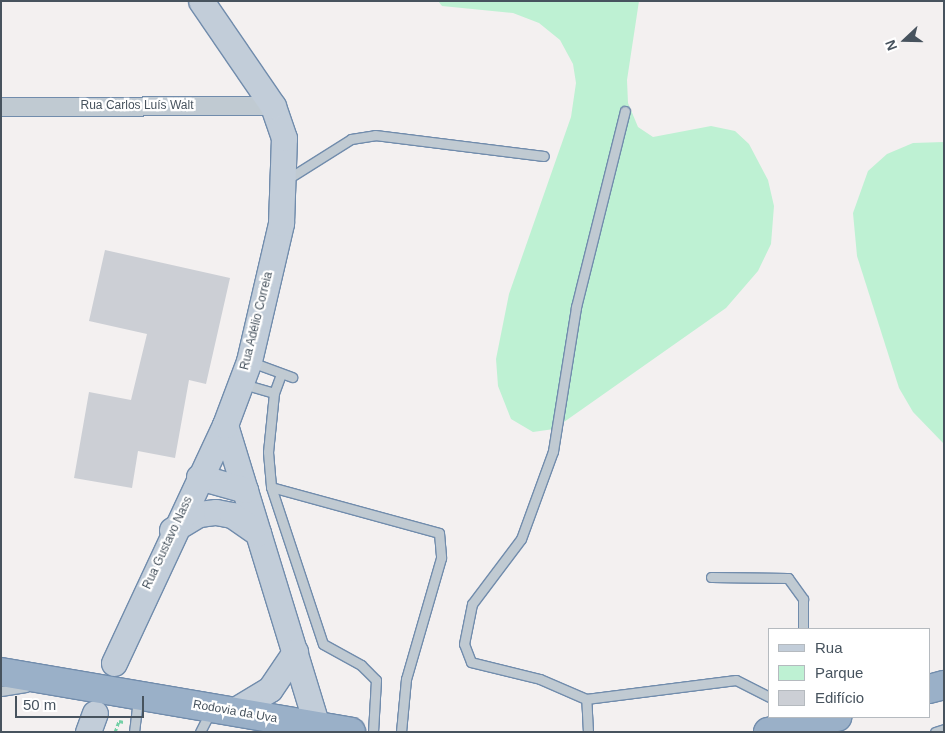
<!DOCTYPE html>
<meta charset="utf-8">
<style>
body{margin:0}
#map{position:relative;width:945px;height:733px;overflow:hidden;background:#f3f0f0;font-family:Helvetica,sans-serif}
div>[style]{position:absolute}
.green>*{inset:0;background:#bef1d3}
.building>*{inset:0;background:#cccfd5}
.path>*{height:3px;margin-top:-1.5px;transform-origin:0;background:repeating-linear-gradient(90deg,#74d0a6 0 4px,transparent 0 6.5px)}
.roads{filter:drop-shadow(1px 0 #718cac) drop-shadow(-1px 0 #718cac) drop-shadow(0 1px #718cac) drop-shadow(0 -1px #718cac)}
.service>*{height:9px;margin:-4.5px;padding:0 4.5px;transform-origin:4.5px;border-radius:4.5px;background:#c0cad2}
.minor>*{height:18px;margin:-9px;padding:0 9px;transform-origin:9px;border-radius:9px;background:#c0cad2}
.secondary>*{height:25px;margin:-12.5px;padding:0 12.5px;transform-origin:12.5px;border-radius:12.5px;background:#c2cdd9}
.trunk>*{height:28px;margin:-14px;padding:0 14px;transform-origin:14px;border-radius:14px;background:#9ab0c8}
span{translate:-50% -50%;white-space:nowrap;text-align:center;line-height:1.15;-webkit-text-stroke:4.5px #fff;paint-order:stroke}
.street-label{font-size:12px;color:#47535e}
.frame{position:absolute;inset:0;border:2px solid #47535e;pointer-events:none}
.legend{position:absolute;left:768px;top:628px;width:162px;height:90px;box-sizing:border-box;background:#fff;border:1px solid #b5babf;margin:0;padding:6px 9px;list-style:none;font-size:15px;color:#47535e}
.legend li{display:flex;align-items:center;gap:10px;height:25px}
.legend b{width:25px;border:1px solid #b5babf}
.north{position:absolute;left:880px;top:15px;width:50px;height:50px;-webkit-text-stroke:4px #fff;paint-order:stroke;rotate:249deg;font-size:14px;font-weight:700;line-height:20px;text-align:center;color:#47535e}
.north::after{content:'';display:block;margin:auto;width:18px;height:22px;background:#47535e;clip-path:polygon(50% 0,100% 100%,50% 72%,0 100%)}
.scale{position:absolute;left:15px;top:696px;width:129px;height:22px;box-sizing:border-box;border:2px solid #47535e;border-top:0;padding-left:6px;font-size:15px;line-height:18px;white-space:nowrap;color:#47535e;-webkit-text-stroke:4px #fff;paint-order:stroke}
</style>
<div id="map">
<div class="green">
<i style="clip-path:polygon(438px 1px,639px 1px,627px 80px,628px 103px,638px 127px,653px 137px,711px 126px,735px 131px,749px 144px,768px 180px,774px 206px,771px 244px,758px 271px,726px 308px,554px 429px,533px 432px,511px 419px,498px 386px,496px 359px,509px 294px,571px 117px,576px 83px,573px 64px,560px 40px,539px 23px,513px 13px,442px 6px)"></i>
<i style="clip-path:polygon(944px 142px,944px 444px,913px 412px,899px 388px,857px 256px,853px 213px,868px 171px,887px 154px,913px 143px)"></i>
</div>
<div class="building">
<i style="clip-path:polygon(105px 250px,230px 278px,206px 384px,189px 380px,175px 458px,138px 451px,132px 488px,74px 478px,89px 392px,131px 400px,147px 334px,89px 321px)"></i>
</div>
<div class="path">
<i style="left:115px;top:732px;width:12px;rotate:-70deg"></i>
<i style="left:119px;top:721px;width:5px;rotate:11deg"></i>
</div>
<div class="roads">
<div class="service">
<i style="left:286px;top:180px;width:77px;rotate:-32.2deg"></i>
<i style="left:351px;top:139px;width:24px;rotate:-9deg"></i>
<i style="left:375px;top:135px;width:170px;rotate:7.1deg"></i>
<i style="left:251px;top:362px;width:44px;rotate:20.1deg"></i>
<i style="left:281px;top:374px;width:20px;rotate:110deg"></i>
<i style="left:274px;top:393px;width:59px;rotate:95.8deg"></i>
<i style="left:268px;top:452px;width:35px;rotate:85deg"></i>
<i style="left:271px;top:487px;width:165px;rotate:71.7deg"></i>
<i style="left:323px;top:644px;width:43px;rotate:28.9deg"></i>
<i style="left:361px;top:665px;width:21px;rotate:45deg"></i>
<i style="left:376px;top:680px;width:52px;rotate:93.3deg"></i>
<i style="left:243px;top:384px;width:32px;rotate:16deg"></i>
<i style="left:271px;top:487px;width:174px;rotate:15.3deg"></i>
<i style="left:439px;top:533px;width:25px;rotate:85deg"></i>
<i style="left:441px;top:558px;width:126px;rotate:106.1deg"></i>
<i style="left:406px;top:679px;width:53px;rotate:95.4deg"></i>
<i style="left:711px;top:577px;width:77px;rotate:0.7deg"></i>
<i style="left:788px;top:578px;width:26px;rotate:54deg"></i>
<i style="left:803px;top:599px;width:30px;rotate:90deg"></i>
<i style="left:1px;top:691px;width:25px;rotate:-9deg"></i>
<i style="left:586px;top:699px;width:151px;rotate:-7.2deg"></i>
<i style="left:736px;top:680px;width:37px;rotate:27deg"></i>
<i style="left:134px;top:732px;width:33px;rotate:-83deg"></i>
<i style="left:200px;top:732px;width:22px;rotate:-63deg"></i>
<i style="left:588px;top:732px;width:33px;rotate:-93deg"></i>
<i style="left:586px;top:699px;width:50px;rotate:-156.5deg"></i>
<i style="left:540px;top:679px;width:71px;rotate:-166.2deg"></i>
<i style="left:471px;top:662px;width:19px;rotate:-111deg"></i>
<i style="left:464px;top:644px;width:41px;rotate:-78.7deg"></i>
<i style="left:472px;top:604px;width:81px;rotate:-53deg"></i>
<i style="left:521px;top:539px;width:94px;rotate:-70deg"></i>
<i style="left:553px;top:451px;width:146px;rotate:-80.9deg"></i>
<i style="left:576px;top:307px;width:202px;rotate:-76deg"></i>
<i style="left:935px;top:732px;width:9px;rotate:-18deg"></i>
</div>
<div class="minor">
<i style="left:1px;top:107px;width:272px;rotate:-0.2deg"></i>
</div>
<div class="secondary">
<i style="left:225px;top:425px;width:314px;rotate:73deg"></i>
<i style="left:199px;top:477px;width:48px;rotate:15.8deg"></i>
<i style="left:172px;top:530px;width:31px;rotate:-31deg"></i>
<i style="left:199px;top:514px;width:17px;rotate:-7deg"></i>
<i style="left:216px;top:512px;width:16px;rotate:11deg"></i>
<i style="left:232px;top:515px;width:32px;rotate:35deg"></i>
<i style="left:114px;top:663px;width:263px;rotate:-65deg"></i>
<i style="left:225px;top:425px;width:68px;rotate:-69.4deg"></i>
<i style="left:249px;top:361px;width:142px;rotate:-76.9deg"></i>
<i style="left:281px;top:223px;width:85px;rotate:-88deg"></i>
<i style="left:284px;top:138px;width:34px;rotate:-109deg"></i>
<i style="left:273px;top:106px;width:127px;rotate:-124.4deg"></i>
<i style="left:232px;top:712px;width:44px;rotate:-31.2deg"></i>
<i style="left:270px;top:689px;width:45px;rotate:-56deg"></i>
<i style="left:88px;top:732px;width:20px;rotate:-70deg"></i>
</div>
<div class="trunk">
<i style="left:1px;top:672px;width:355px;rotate:9.7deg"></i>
<i style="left:929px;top:689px;width:16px;rotate:-15deg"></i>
<i style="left:768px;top:732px;width:71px;rotate:-12.3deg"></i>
</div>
</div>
<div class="street-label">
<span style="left:137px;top:106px">Rua Carlos Luís Walt</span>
<span style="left:257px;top:321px;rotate:-76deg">Rua Adélio Correia</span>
<span style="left:168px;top:543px;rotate:-65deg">Rua Gustavo Nass</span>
<span style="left:235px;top:712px;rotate:10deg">Rodovia da Uva</span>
</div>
<div class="frame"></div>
<ul class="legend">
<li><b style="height:6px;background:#c2cdd9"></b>Rua</li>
<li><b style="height:14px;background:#bef1d3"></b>Parque</li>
<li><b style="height:14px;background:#cccfd5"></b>Edifício</li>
</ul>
<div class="north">N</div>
<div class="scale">50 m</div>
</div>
